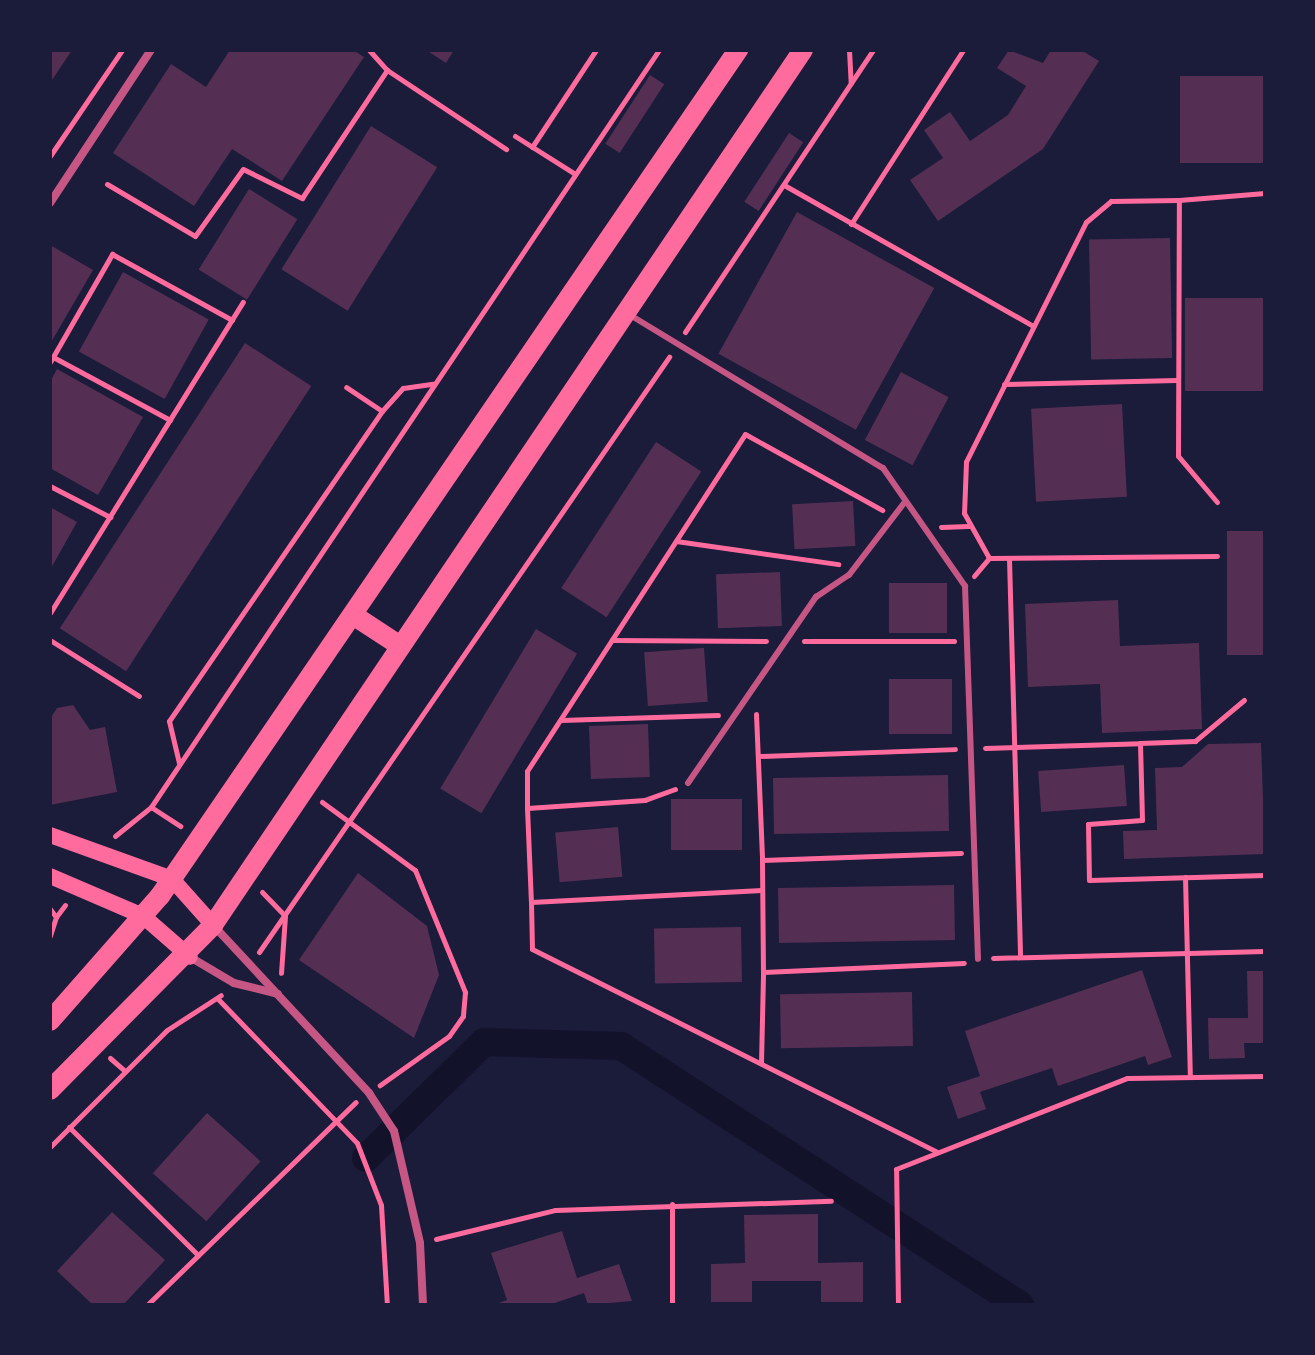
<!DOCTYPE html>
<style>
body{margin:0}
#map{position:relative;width:1315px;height:1355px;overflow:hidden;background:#1b1b3a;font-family:"Roboto Serif",serif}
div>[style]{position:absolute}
.canal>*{height:28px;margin:-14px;padding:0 14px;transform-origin:14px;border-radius:14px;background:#12122b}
.building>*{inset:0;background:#542f53;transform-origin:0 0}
.path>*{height:5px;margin:-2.5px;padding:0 2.5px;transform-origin:2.5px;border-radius:2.5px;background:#ff6b9d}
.service>*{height:6px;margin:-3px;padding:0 3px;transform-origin:3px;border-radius:3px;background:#c65784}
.minor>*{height:8px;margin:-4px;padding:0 4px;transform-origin:4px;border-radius:4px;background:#c65784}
.secondary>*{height:16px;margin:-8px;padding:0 8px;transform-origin:8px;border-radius:8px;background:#ff6b9d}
.primary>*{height:20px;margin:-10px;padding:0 10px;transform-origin:10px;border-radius:10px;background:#ff6b9d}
span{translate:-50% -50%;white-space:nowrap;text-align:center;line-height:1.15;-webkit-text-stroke:8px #1b1b3a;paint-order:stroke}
.frame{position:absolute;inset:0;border:52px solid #1b1b3a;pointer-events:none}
</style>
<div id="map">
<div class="canal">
<i style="left:366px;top:1158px;width:165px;rotate:-44.5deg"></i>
<i style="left:484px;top:1042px;width:137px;rotate:1.7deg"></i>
<i style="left:621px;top:1046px;width:476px;rotate:33deg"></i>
</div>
<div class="building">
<i style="clip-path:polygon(50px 50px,72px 50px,50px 83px)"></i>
<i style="clip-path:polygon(230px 50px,353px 50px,364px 57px,282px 181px,232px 149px,194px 206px,113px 153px,171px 64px,206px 87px)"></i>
<i style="clip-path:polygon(426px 50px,454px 50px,446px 63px)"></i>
<i style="clip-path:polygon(1009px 50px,1043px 63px,1051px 50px,1081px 50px,1099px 61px,1043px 149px,938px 221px,910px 180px,943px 158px,924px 130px,950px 112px,970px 141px,1008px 115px,1026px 86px,997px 68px)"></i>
<i style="left:650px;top:75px;width:17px;height:82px;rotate:33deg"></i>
<i style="left:1265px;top:76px;width:87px;height:85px;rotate:90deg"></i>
<i style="left:371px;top:126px;width:78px;height:169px;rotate:32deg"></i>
<i style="left:789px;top:133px;width:17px;height:82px;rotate:33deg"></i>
<i style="left:249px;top:189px;width:57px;height:95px;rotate:32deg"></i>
<i style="left:797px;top:212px;width:157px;height:162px;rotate:29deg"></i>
<i style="left:1170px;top:238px;width:120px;height:81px;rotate:89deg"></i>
<i style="clip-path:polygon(50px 245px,93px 270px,50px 344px)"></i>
<i style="left:123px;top:272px;width:98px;height:91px;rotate:29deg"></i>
<i style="left:1265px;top:298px;width:93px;height:80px;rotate:90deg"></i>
<i style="left:245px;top:343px;width:79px;height:340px;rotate:33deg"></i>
<i style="clip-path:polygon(57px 369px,143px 417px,98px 495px,50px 468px,50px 382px)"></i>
<i style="left:901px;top:372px;width:54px;height:77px;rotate:28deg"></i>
<i style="left:1122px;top:404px;width:93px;height:91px;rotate:87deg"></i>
<i style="left:656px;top:442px;width:54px;height:174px;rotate:33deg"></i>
<i style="left:853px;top:501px;width:45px;height:61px;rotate:87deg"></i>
<i style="clip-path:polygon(50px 507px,77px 522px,50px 570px)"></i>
<i style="left:1265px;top:531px;width:124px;height:38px;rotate:90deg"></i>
<i style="left:780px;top:572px;width:54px;height:64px;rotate:88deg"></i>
<i style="left:947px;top:583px;width:50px;height:58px;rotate:90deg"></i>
<i style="clip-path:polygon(1118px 600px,1120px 646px,1199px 643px,1202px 729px,1102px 733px,1100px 684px,1028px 687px,1025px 604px)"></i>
<i style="left:536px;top:629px;width:48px;height:186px;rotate:31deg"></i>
<i style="left:704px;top:648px;width:54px;height:60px;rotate:86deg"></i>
<i style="left:889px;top:679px;width:63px;height:55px"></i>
<i style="clip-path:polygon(73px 705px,90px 730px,105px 727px,117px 792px,50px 805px,50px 719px,57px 708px)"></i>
<i style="left:648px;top:724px;width:53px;height:59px;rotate:88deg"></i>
<i style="clip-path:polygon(1261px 743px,1265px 854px,1124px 859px,1123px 831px,1157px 830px,1155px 768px,1182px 767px,1208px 744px)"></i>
<i style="left:1124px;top:765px;width:41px;height:86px;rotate:86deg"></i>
<i style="left:948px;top:775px;width:56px;height:175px;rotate:89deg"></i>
<i style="left:671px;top:799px;width:71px;height:51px"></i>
<i style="left:618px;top:827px;width:50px;height:63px;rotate:85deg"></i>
<i style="clip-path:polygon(358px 873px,427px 926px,439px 975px,414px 1038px,299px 960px)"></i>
<i style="left:954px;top:885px;width:55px;height:176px;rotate:89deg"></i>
<i style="left:741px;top:927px;width:55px;height:87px;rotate:89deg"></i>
<i style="clip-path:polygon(1142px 970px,1172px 1057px,1148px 1065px,1145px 1056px,1058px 1086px,1052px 1068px,980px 1092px,986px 1109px,958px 1119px,947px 1087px,980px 1076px,965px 1031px)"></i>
<i style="clip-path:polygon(1247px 971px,1265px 971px,1265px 1043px,1244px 1043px,1245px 1058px,1209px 1059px,1208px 1018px,1248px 1018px)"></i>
<i style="left:912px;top:992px;width:54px;height:132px;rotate:89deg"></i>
<i style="left:207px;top:1113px;width:72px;height:81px;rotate:42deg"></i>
<i style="clip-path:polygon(112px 1212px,165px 1260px,123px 1305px,93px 1305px,57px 1271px)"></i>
<i style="clip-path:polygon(818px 1214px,818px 1263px,863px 1262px,863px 1302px,821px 1302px,821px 1281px,752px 1281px,752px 1302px,711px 1302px,711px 1264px,745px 1263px,744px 1215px)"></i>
<i style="clip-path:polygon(562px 1231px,577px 1278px,619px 1264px,632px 1301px,588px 1305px,584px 1293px,549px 1305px,493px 1305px,507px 1300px,491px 1253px)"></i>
</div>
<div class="path">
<i style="left:369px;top:50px;width:27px;rotate:48deg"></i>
<i style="left:387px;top:70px;width:143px;rotate:33.6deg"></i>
<i style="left:849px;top:50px;width:33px;rotate:87deg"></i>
<i style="left:515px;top:136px;width:71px;rotate:32.3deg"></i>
<i style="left:532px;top:147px;width:116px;rotate:-56.6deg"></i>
<i style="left:50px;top:156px;width:128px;rotate:-55.8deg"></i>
<i style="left:107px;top:184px;width:102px;rotate:30.6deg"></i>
<i style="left:195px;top:236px;width:82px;rotate:-54.4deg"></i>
<i style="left:243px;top:169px;width:66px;rotate:26.2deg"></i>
<i style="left:302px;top:198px;width:154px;rotate:-56.4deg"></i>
<i style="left:784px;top:185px;width:286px;rotate:29.5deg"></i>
<i style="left:1179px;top:200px;width:68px;rotate:179.2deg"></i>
<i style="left:1111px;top:201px;width:33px;rotate:140deg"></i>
<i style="left:1086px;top:222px;width:268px;rotate:116.6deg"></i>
<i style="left:966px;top:462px;width:51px;rotate:92.2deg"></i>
<i style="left:964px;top:513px;width:51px;rotate:60.9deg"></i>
<i style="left:989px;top:558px;width:228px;rotate:-0.5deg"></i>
<i style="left:851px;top:224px;width:207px;rotate:-57.2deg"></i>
<i style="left:685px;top:332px;width:339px;rotate:-56.3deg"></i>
<i style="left:53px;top:357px;width:133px;rotate:28.3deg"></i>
<i style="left:50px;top:362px;width:125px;rotate:-60.1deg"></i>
<i style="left:112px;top:254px;width:137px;rotate:28.8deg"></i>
<i style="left:1004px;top:384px;width:173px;rotate:-1.3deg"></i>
<i style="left:382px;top:411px;width:31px;rotate:-48deg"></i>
<i style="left:403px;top:388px;width:30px;rotate:-8deg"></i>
<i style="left:50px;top:486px;width:68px;rotate:27.3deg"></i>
<i style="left:1217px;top:502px;width:60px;rotate:-130.3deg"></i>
<i style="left:1178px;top:456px;width:256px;rotate:-89.8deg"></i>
<i style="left:1179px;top:200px;width:86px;rotate:-4.7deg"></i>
<i style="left:941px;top:527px;width:27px;rotate:-2deg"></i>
<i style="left:676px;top:541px;width:164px;rotate:8.1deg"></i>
<i style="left:1009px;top:559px;width:398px;rotate:88.4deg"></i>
<i style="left:974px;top:576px;width:23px;rotate:-50deg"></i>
<i style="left:50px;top:613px;width:366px;rotate:-58.2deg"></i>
<i style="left:50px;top:640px;width:105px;rotate:32.2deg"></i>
<i style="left:612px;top:640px;width:154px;rotate:0.4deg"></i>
<i style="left:804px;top:641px;width:150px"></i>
<i style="left:1244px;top:700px;width:64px;rotate:140.1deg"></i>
<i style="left:1195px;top:741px;width:55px;rotate:177.9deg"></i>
<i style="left:1140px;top:743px;width:77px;rotate:88.5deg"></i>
<i style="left:1142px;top:820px;width:54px;rotate:175.8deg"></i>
<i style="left:1088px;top:824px;width:56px;rotate:89deg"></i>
<i style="left:1089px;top:880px;width:176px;rotate:-1.6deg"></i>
<i style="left:756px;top:714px;width:146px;rotate:87.6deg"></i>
<i style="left:561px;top:720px;width:157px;rotate:-1.8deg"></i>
<i style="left:985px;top:748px;width:155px;rotate:-1.8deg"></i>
<i style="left:758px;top:756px;width:197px;rotate:-2deg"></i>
<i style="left:179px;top:763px;width:43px;rotate:-103.4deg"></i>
<i style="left:169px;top:721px;width:376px;rotate:-55.5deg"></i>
<i style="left:382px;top:411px;width:43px;rotate:-146.3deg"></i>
<i style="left:675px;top:789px;width:32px;rotate:160deg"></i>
<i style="left:645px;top:800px;width:118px;rotate:176.1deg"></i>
<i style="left:527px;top:808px;width:94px;rotate:87.6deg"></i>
<i style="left:531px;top:902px;width:231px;rotate:-3deg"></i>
<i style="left:322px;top:802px;width:115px;rotate:36.2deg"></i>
<i style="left:415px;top:870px;width:132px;rotate:67.7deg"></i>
<i style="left:465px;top:992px;width:24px;rotate:95deg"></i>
<i style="left:463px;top:1016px;width:24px;rotate:125deg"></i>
<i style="left:449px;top:1036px;width:85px;rotate:144.6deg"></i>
<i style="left:151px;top:807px;width:35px;rotate:33deg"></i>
<i style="left:527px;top:808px;width:37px;rotate:-90deg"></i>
<i style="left:527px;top:771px;width:401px;rotate:-57.1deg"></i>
<i style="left:745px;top:434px;width:157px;rotate:29deg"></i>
<i style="left:115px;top:836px;width:46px;rotate:-38.9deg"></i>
<i style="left:151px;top:807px;width:912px;rotate:-56.14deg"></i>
<i style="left:961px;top:853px;width:199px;rotate:178deg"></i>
<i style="left:762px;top:860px;width:112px;rotate:89.5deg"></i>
<i style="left:763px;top:972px;width:201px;rotate:-2.6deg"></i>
<i style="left:1185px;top:877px;width:200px;rotate:88.6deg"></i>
<i style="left:262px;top:892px;width:33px;rotate:46deg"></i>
<i style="left:285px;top:916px;width:57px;rotate:94deg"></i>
<i style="left:531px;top:902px;width:47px;rotate:88.8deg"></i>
<i style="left:532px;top:949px;width:452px;rotate:26.6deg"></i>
<i style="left:50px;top:909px;width:10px;rotate:53deg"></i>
<i style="left:56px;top:917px;width:20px;rotate:108deg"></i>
<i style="left:56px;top:917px;width:15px;rotate:-53deg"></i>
<i style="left:259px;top:952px;width:723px;rotate:-55.43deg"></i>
<i style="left:993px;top:958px;width:272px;rotate:-1.5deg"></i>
<i style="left:218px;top:999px;width:200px;rotate:46deg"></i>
<i style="left:357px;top:1143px;width:66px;rotate:68.8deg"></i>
<i style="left:381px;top:1205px;width:100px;rotate:86.6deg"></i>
<i style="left:110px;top:1058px;width:20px;rotate:41deg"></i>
<i style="left:761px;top:1063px;width:91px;rotate:-88.7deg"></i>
<i style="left:69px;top:1127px;width:182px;rotate:44.8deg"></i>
<i style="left:50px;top:1147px;width:165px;rotate:-45deg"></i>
<i style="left:167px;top:1030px;width:64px;rotate:-32.9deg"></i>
<i style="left:672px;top:1204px;width:101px;rotate:90deg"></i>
<i style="left:436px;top:1239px;width:122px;rotate:-13.7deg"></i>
<i style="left:555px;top:1210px;width:276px;rotate:-1.9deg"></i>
<i style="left:147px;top:1305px;width:291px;rotate:-44.2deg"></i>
<i style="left:898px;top:1305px;width:136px;rotate:-90.8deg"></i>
<i style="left:896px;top:1169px;width:248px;rotate:-21.5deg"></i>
<i style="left:1127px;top:1078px;width:138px;rotate:-0.8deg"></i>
</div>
<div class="service">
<i style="left:630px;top:315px;width:296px;rotate:31.2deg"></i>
<i style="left:883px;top:468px;width:144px;rotate:55.2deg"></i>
<i style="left:965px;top:586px;width:373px;rotate:88deg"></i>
<i style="left:688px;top:783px;width:226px;rotate:-55.5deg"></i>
<i style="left:816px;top:597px;width:40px;rotate:-34deg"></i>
<i style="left:849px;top:575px;width:91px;rotate:-52.6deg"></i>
</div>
<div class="minor">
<i style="left:50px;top:203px;width:183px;rotate:-56.6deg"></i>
<i style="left:214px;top:926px;width:228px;rotate:47.1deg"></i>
<i style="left:369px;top:1093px;width:45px;rotate:56.7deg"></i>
<i style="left:394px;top:1131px;width:115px;rotate:76.9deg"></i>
<i style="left:420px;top:1243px;width:62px;rotate:87.2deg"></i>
<i style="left:190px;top:957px;width:51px;rotate:30.6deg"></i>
<i style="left:234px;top:983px;width:45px;rotate:14deg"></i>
</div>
<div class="secondary">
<i style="left:50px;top:835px;width:130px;rotate:19.8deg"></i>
<i style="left:172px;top:879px;width:62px;rotate:48.3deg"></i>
<i style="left:50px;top:876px;width:101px;rotate:23.3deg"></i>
<i style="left:143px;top:916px;width:62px;rotate:41.1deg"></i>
</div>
<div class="primary">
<i style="left:353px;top:615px;width:55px;rotate:33.1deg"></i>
<i style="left:50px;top:1021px;width:167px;rotate:-48.7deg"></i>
<i style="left:160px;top:896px;width:1025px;rotate:-55.66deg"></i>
<i style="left:50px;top:1090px;width:232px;rotate:-45.3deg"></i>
<i style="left:213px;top:925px;width:1055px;rotate:-56.01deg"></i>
</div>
<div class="frame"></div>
</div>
